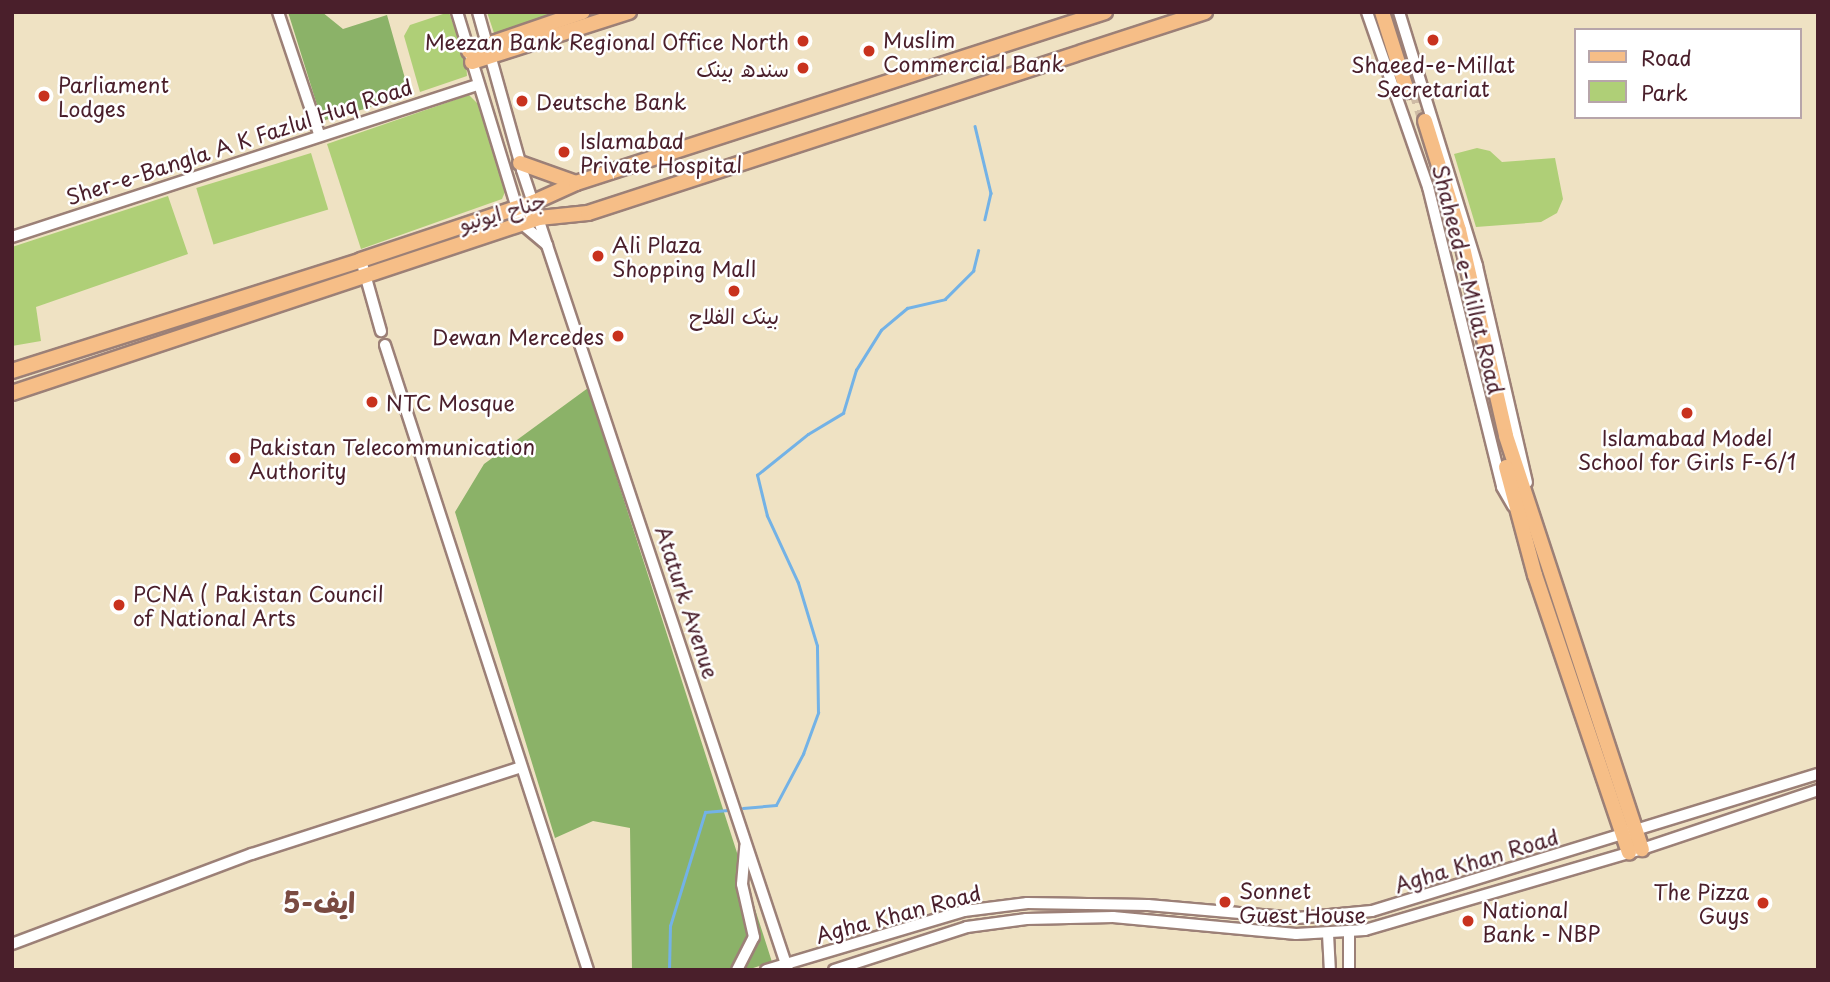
<!DOCTYPE html>
<html>
<head>
<meta charset="utf-8">
<style>
  body { margin:0 }
  #map { position:relative; width:1830px; height:982px; overflow:hidden; background:#efe2c3; font-family:"Playpen Sans","Playpen Sans Arabic",sans-serif }
  div>[style] { position:absolute }
  .green>* { inset:0; background:#afcf77; transform-origin:0 0 }
  .forest>* { inset:0; background:#8bb268 }
  .stream>* { height:2.5px; margin:-1.25px; padding:0 1.25px; transform-origin:1.25px; border-radius:1.25px; background:#73b2e6 }
  .major-tunnel>* { height:14px; margin-top:-7px; transform-origin:0; background:repeating-linear-gradient(90deg,#cebba5 0 14px,transparent 0 21px) }
  .roads { filter:drop-shadow(2px 0 #9c8077) drop-shadow(-2px 0 #9c8077) drop-shadow(0 2px #9c8077) drop-shadow(0 -2px #9c8077) }
  .minor>* { height:10px; margin:-5px; padding:0 5px; transform-origin:5px; border-radius:5px; background:#fff }
  .major>* { height:14px; margin:-7px; padding:0 7px; transform-origin:7px; border-radius:7px; background:#f6be87 }
  .dots>* { width:19px; height:19px; translate:-50% -50%; box-sizing:border-box; border:4px solid #fff; border-radius:50% }
  span { translate:-50% -50%; white-space:nowrap; text-align:center; line-height:1.15; -webkit-text-stroke:5px #fff; paint-order:stroke }
  .poi-label { font-size:21px; color:#4a1f2b }
  .left { translate:0 -50%; text-align:left }
  .right { translate:-100% -50%; text-align:right }
  .street-label { font-size:21px; color:#4a1f2b }
  .district-label { font-size:28px; color:#7a4b41; font-weight:700 }
  .frame { position:absolute; inset:0; border:14px solid #4a1f2b; pointer-events:none }
  .legend { position:absolute; left:1574px; top:28px; width:228px; height:91px; box-sizing:border-box; background:#fff; border:2px solid #b7a5aa; margin:0; padding:9px 12px; list-style:none; font-size:21px; color:#4a1f2b }
  .legend li { display:flex; align-items:center; gap:14px; height:35px }
  .legend b { width:35px; border:2px solid #b7a5aa }
</style>
</head>
<body>
<div id="map">
  <div class="green">
    <div style="clip-path:polygon(449px 12px,466px 60px,467px 76px,420px 92px,404px 36px,410px 25px)"></div>
    <div style="clip-path:polygon(487px 12px,586px 12px,497px 42px)"></div>
    <div style="clip-path:polygon(469px 95px,479px 105px,507px 187px,502px 199px,361px 249px,327px 144px)"></div>
    <div style="clip-path:polygon(1477px 148px,1490px 151px,1502px 162px,1555px 158px,1563px 199px,1557px 213px,1541px 222px,1476px 227px,1454px 154px)"></div>
    <div style="left:311px;top:153px;width:59px;height:120px;rotate:73deg"></div>
    <div style="clip-path:polygon(168px 196px,188px 254px,36px 307px,41px 341px,12px 346px,12px 247px)"></div>
  </div>
  <div class="forest">
    <div style="clip-path:polygon(288px 12px,322px 12px,343px 29px,387px 15px,410px 96px,322px 121px)"></div>
    <div style="clip-path:polygon(588px 388px,772px 962px,747px 970px,632px 970px,630px 828px,593px 821px,555px 838px,455px 512px,484px 464px)"></div>
  </div>
  <div class="stream">
    <div style="left:975px;top:126px;width:69px;rotate:76.6deg"></div>
    <div style="left:991px;top:193px;width:27px;rotate:103deg"></div>
    <div style="left:743px;top:808px;width:33px;rotate:-5deg"></div>
    <div style="left:776px;top:805px;width:58px;rotate:-62.1deg"></div>
    <div style="left:803px;top:754px;width:44px;rotate:-69.9deg"></div>
    <div style="left:818px;top:713px;width:67px;rotate:-90.9deg"></div>
    <div style="left:817px;top:646px;width:66px;rotate:-106.8deg"></div>
    <div style="left:798px;top:583px;width:74px;rotate:-114.8deg"></div>
    <div style="left:767px;top:516px;width:42px;rotate:-103.7deg"></div>
    <div style="left:757px;top:475px;width:65px;rotate:-38.8deg"></div>
    <div style="left:808px;top:434px;width:41px;rotate:-31deg"></div>
    <div style="left:843px;top:413px;width:45px;rotate:-73.2deg"></div>
    <div style="left:856px;top:370px;width:47px;rotate:-58deg"></div>
    <div style="left:881px;top:330px;width:34px;rotate:-40deg"></div>
    <div style="left:907px;top:308px;width:39px;rotate:-13deg"></div>
    <div style="left:945px;top:299px;width:40px;rotate:-45deg"></div>
    <div style="left:973px;top:271px;width:21px;rotate:-76deg"></div>
    <div style="left:669px;top:970px;width:44px;rotate:-88.7deg"></div>
    <div style="left:670px;top:926px;width:119px;rotate:-72.9deg"></div>
    <div style="left:705px;top:812px;width:23px;rotate:-5deg"></div>
  </div>
  <div class="major-tunnel">
    <div style="left:1415px;top:89px;width:34px;rotate:73deg"></div>
  </div>
  <div class="roads">
    <div class="minor">
      <div style="left:278px;top:12px;width:129px;rotate:71.4deg"></div>
      <div style="left:457px;top:12px;width:222px;rotate:73deg"></div>
      <div style="left:522px;top:224px;width:33px;rotate:40deg"></div>
      <div style="left:478px;top:12px;width:164px;rotate:74.4deg"></div>
      <div style="left:522px;top:170px;width:843px;rotate:71.61deg"></div>
      <div style="left:1367px;top:12px;width:185px;rotate:70.8deg"></div>
      <div style="left:1428px;top:187px;width:309px;rotate:76.1deg"></div>
      <div style="left:1502px;top:487px;width:22px;rotate:60deg"></div>
      <div style="left:1399px;top:12px;width:266px;rotate:72.9deg"></div>
      <div style="left:1477px;top:266px;width:222px;rotate:77deg"></div>
      <div style="left:12px;top:237px;width:490px;rotate:-18.1deg"></div>
      <div style="left:361px;top:260px;width:74px;rotate:74.3deg"></div>
      <div style="left:385px;top:345px;width:657px;rotate:72.01deg"></div>
      <div style="left:1349px;top:932px;width:38px;rotate:90deg"></div>
      <div style="left:1328px;top:934px;width:36px;rotate:87deg"></div>
      <div style="left:12px;top:944px;width:256px;rotate:-20.6deg"></div>
      <div style="left:252px;top:854px;width:283px;rotate:-17.9deg"></div>
      <div style="left:737px;top:970px;width:37px;rotate:-63deg"></div>
      <div style="left:754px;top:937px;width:54px;rotate:-102.8deg"></div>
      <div style="left:742px;top:884px;width:38px;rotate:-85deg"></div>
      <div style="left:766px;top:970px;width:207px;rotate:-16.6deg"></div>
      <div style="left:964px;top:911px;width:64px;rotate:-7.2deg"></div>
      <div style="left:1027px;top:903px;width:121px;rotate:0.9deg"></div>
      <div style="left:1148px;top:905px;width:150px;rotate:5deg"></div>
      <div style="left:1297px;top:918px;width:75px;rotate:-5.3deg"></div>
      <div style="left:1372px;top:911px;width:467px;rotate:-17.1deg"></div>
      <div style="left:834px;top:970px;width:140px;rotate:-17.9deg"></div>
      <div style="left:967px;top:927px;width:60px;rotate:-7.7deg"></div>
      <div style="left:1026px;top:919px;width:87px;rotate:-1.3deg"></div>
      <div style="left:1113px;top:917px;width:184px;rotate:5.3deg"></div>
      <div style="left:1296px;top:934px;width:69px;rotate:-3.3deg"></div>
      <div style="left:1365px;top:930px;width:289px;rotate:-16.3deg"></div>
      <div style="left:1642px;top:849px;width:186px;rotate:-18.5deg"></div>
    </div>
    <div class="major">
      <div style="left:1382px;top:12px;width:83px;rotate:72.4deg"></div>
      <div style="left:469px;top:51px;width:120px;rotate:-18.9deg"></div>
      <div style="left:472px;top:62px;width:165px;rotate:-17.7deg"></div>
      <div style="left:1425px;top:121px;width:114px;rotate:72.7deg"></div>
      <div style="left:1459px;top:230px;width:211px;rotate:77.1deg"></div>
      <div style="left:1506px;top:436px;width:435px;rotate:71.8deg"></div>
      <div style="left:520px;top:163px;width:59px;rotate:19.7deg"></div>
      <div style="left:12px;top:371px;width:366px;rotate:-17.6deg"></div>
      <div style="left:361px;top:260px;width:182px;rotate:-18.5deg"></div>
      <div style="left:534px;top:202px;width:46px;rotate:-24.3deg"></div>
      <div style="left:576px;top:183px;width:556px;rotate:-17.91deg"></div>
      <div style="left:12px;top:393px;width:555px;rotate:-18.37deg"></div>
      <div style="left:539px;top:218px;width:49px;rotate:-5.8deg"></div>
      <div style="left:588px;top:213px;width:649px;rotate:-18.04deg"></div>
      <div style="left:1506px;top:467px;width:112px;rotate:75deg"></div>
      <div style="left:1535px;top:575px;width:293px;rotate:71.3deg"></div>
    </div>
  </div>
  <div class="dots">
    <div style="left:1433px;top:40px;background:#c8321e"></div>
    <div style="left:803px;top:41px;background:#c8321e"></div>
    <div style="left:869px;top:51px;background:#c8321e"></div>
    <div style="left:803px;top:68px;background:#c8321e"></div>
    <div style="left:44px;top:96px;background:#c8321e"></div>
    <div style="left:522px;top:101px;background:#c8321e"></div>
    <div style="left:564px;top:152px;background:#c8321e"></div>
    <div style="left:598px;top:256px;background:#c8321e"></div>
    <div style="left:734px;top:291px;background:#c8321e"></div>
    <div style="left:618px;top:336px;background:#c8321e"></div>
    <div style="left:372px;top:402px;background:#c8321e"></div>
    <div style="left:1687px;top:413px;background:#c8321e"></div>
    <div style="left:235px;top:458px;background:#c8321e"></div>
    <div style="left:119px;top:605px;background:#c8321e"></div>
    <div style="left:1225px;top:902px;background:#c8321e"></div>
    <div style="left:1763px;top:903px;background:#c8321e"></div>
    <div style="left:1468px;top:921px;background:#c8321e"></div>
  </div>
  <div class="poi-label">
    <span class="left" style="left:883px;top:51px">Muslim<br>Commercial Bank</span>
    <span class="right" style="left:789px;top:41px">Meezan Bank Regional Office North</span>
    <span style="left:1433px;top:76px">Shaeed-e-Millat<br>Secretariat</span>
    <span class="right" style="left:789px;top:68px">سندھ بینک</span>
    <span class="left" style="left:58px;top:96px">Parliament<br>Lodges</span>
    <span class="left" style="left:536px;top:101px">Deutsche Bank</span>
    <span class="left" style="left:580px;top:152px">Islamabad<br>Private Hospital</span>
    <span class="left" style="left:612px;top:256px">Ali Plaza<br>Shopping Mall</span>
    <span style="left:734px;top:315px">بینک الفلاح</span>
    <span class="right" style="left:604px;top:336px">Dewan Mercedes</span>
    <span class="left" style="left:386px;top:402px">NTC Mosque</span>
    <span style="left:1687px;top:449px">Islamabad Model<br>School for Girls F-6/1</span>
    <span class="left" style="left:249px;top:458px">Pakistan Telecommunication<br>Authority</span>
    <span class="left" style="left:133px;top:605px">PCNA ( Pakistan Council<br>of National Arts</span>
    <span class="left" style="left:1239px;top:902px">Sonnet<br>Guest House</span>
    <span class="right" style="left:1749px;top:903px">The Pizza<br>Guys</span>
    <span class="left" style="left:1482px;top:921px">National<br>Bank - NBP</span>
  </div>
  <div class="street-label">
    <span style="left:239px;top:141px;rotate:-18deg">Sher-e-Bangla A K Fazlul Huq Road</span>
    <span style="left:502px;top:211px;rotate:-16deg">جناح ایونیو</span>
    <span style="left:1469px;top:279px;rotate:76deg">Shaheed-e-Millat Road</span>
    <span style="left:688px;top:602px;rotate:72deg">Ataturk Avenue</span>
    <span style="left:1476px;top:860px;rotate:-17deg">Agha Khan Road</span>
    <span style="left:898px;top:913px;rotate:-15deg">Agha Khan Road</span>
  </div>
  <div class="district-label">
    <span style="left:319px;top:902px">ایف-5</span>
  </div>
  <div class="frame"></div>
  <ul class="legend">
  <li><b style="height:9px;background:#f6be87"></b>Road</li>
  <li><b style="height:19px;background:#afcf77"></b>Park</li>
  </ul>
</div>
</body>
</html>
